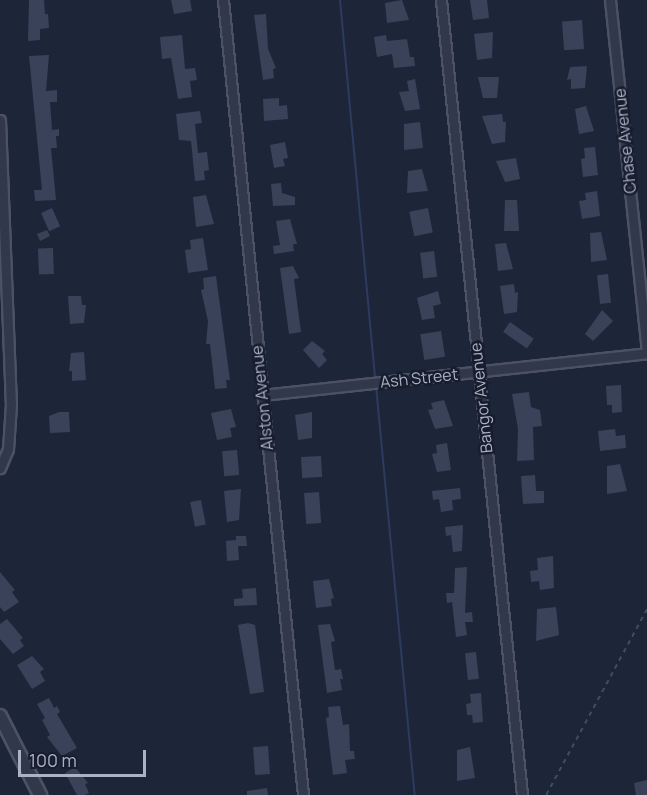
<!DOCTYPE html>
<html>
<head>
<meta charset="utf-8">
<style>
  body { margin:0 }
  #map { position:relative; width:647px; height:795px; overflow:hidden; background:#1d2539; font-family:Manrope,sans-serif }
  div>[style] { position:absolute }
  .stream>* { height:2px; margin:-1px; padding:0 1px; transform-origin:1px; border-radius:1px; background:#2d3b5f }
  .building>* { inset:0; background:#394259; transform-origin:0 0 }
  .path>* { height:1.5px; margin-top:-0.75px; transform-origin:0; background:repeating-linear-gradient(90deg,#3d5057 0 4.5px,transparent 0 9px) }
  .roads { filter:drop-shadow(2px 0 #4c5264) drop-shadow(-2px 0 #4c5264) drop-shadow(0 2px #4c5264) drop-shadow(0 -2px #4c5264) }
  .minor>* { height:9px; margin:-4.5px; padding:0 4.5px; transform-origin:4.5px; border-radius:4.5px; background:#313849 }
  .tertiary>* { height:12px; margin:-6px; padding:0 6px; transform-origin:6px; border-radius:6px; background:#313849 }
  span { translate:-50% -50%; white-space:nowrap; text-align:center; line-height:1.15; -webkit-text-stroke:5px #171d2d; paint-order:stroke }
  .street-label { font-size:16px; color:#abb2c6 }
  .scale { position:absolute; left:18px; top:750px; width:128px; height:27px; box-sizing:border-box; border:3px solid #abb2c6; border-top:0; padding-left:8px; font-size:18px; line-height:21px; white-space:nowrap; color:#abb2c6; -webkit-text-stroke:4px #171d2d; paint-order:stroke }
</style>
</head>
<body>
<div id="map">
  <div class="stream">
    <div style="left:340px;top:0;width:382px;rotate:84.7deg"></div>
    <div style="left:376px;top:386px;width:411px;rotate:84.6deg"></div>
  </div>
  <div class="building">
    <div style="clip-path:polygon(29px 0,44px 0,45px 14px,48px 14px,49px 28px,40px 29px,40px 40px,28px 41px)"></div>
    <div style="clip-path:polygon(171px 0,190px 0,192px 11px,174px 14px)"></div>
    <div style="clip-path:polygon(402px 0,409px 20px,387px 23px,385px 3px)"></div>
    <div style="clip-path:polygon(470px 0,487px 0,489px 18px,473px 20px)"></div>
    <div style="clip-path:polygon(266px 14px,268px 49px,276px 68px,273px 69px,274px 78px,263px 80px,254px 15px)"></div>
    <div style="left:582px;top:20px;width:29px;height:20px;rotate:86deg"></div>
    <div style="clip-path:polygon(493px 32px,492px 58px,477px 60px,474px 34px)"></div>
    <div style="clip-path:polygon(182px 35px,185px 69px,195px 68px,197px 80px,190px 81px,192px 97px,178px 99px,171px 58px,162px 59px,160px 37px)"></div>
    <div style="clip-path:polygon(386px 35px,387px 41px,407px 39px,410px 57px,414px 57px,415px 66px,394px 68px,392px 54px,377px 57px,374px 37px)"></div>
    <div style="clip-path:polygon(49px 55px,46px 91px,57px 90px,57px 102px,50px 102px,52px 130px,59px 129px,59px 136px,56px 136px,57px 148px,51px 148px,56px 200px,35px 201px,34px 190px,42px 190px,29px 56px)"></div>
    <div style="clip-path:polygon(587px 66px,585px 88px,571px 89px,571px 79px,567px 80px,570px 67px)"></div>
    <div style="clip-path:polygon(478px 77px,499px 77px,497px 98px,483px 98px)"></div>
    <div style="clip-path:polygon(415px 79px,420px 109px,405px 111px,399px 92px,409px 91px,407px 81px)"></div>
    <div style="clip-path:polygon(279px 98px,279px 106px,287px 105px,288px 119px,264px 121px,263px 99px)"></div>
    <div style="clip-path:polygon(586px 106px,594px 131px,579px 134px,575px 109px)"></div>
    <div style="clip-path:polygon(200px 111px,202px 123px,195px 124px,198px 153px,207px 152px,209px 170px,204px 171px,205px 180px,195px 181px,191px 141px,179px 140px,176px 114px)"></div>
    <div style="clip-path:polygon(502px 114px,503px 122px,506px 122px,505px 142px,492px 144px,482px 116px)"></div>
    <div style="clip-path:polygon(420px 122px,423px 148px,404px 150px,404px 124px)"></div>
    <div style="clip-path:polygon(285px 142px,288px 158px,283px 159px,285px 166px,274px 168px,270px 145px)"></div>
    <div style="clip-path:polygon(595px 147px,598px 175px,583px 177px,581px 159px,585px 158px,584px 148px)"></div>
    <div style="clip-path:polygon(516px 158px,520px 179px,505px 182px,496px 161px)"></div>
    <div style="clip-path:polygon(422px 169px,428px 191px,407px 193px,408px 171px)"></div>
    <div style="clip-path:polygon(281px 183px,282px 193px,295px 197px,295px 205px,273px 206px,271px 184px)"></div>
    <div style="clip-path:polygon(597px 191px,600px 216px,582px 219px,579px 201px,586px 200px,585px 193px)"></div>
    <div style="clip-path:polygon(206px 195px,214px 224px,196px 227px,193px 197px)"></div>
    <div style="clip-path:polygon(505px 200px,517px 200px,519px 231px,504px 231px)"></div>
    <div style="left:52px;top:208px;width:20px;height:12px;rotate:66deg"></div>
    <div style="left:428px;top:208px;width:25px;height:19px;rotate:79deg"></div>
    <div style="clip-path:polygon(290px 219px,297px 244px,293px 244px,294px 251px,274px 254px,273px 246px,280px 245px,276px 221px)"></div>
    <div style="clip-path:polygon(47px 230px,50px 236px,40px 241px,37px 234px)"></div>
    <div style="clip-path:polygon(601px 232px,607px 260px,591px 262px,590px 233px)"></div>
    <div style="clip-path:polygon(203px 238px,208px 270px,188px 273px,185px 250px,191px 249px,190px 240px)"></div>
    <div style="clip-path:polygon(506px 243px,513px 269px,498px 271px,495px 244px)"></div>
    <div style="left:53px;top:248px;width:26px;height:15px;rotate:88deg"></div>
    <div style="left:434px;top:251px;width:26px;height:14px;rotate:83deg"></div>
    <div style="clip-path:polygon(293px 266px,299px 278px,294px 279px,301px 332px,289px 334px,280px 268px)"></div>
    <div style="left:608px;top:274px;width:29px;height:11px;rotate:84deg"></div>
    <div style="clip-path:polygon(216px 276px,230px 380px,226px 380px,227px 388px,215px 389px,210px 344px,206px 344px,208px 321px,201px 290px,204px 289px,203px 278px)"></div>
    <div style="clip-path:polygon(514px 284px,515px 293px,518px 292px,517px 312px,504px 314px,500px 286px)"></div>
    <div style="clip-path:polygon(438px 291px,441px 304px,433px 306px,435px 318px,422px 320px,417px 298px)"></div>
    <div style="clip-path:polygon(68px 296px,81px 296px,82px 305px,86px 305px,84px 323px,70px 324px)"></div>
    <div style="clip-path:polygon(602px 310px,613px 321px,593px 341px,585px 334px)"></div>
    <div style="left:510px;top:322px;width:29px;height:12px;rotate:35deg"></div>
    <div style="left:441px;top:331px;width:26px;height:21px;rotate:81deg"></div>
    <div style="clip-path:polygon(312px 341px,325px 351px,322px 354px,327px 360px,319px 368px,303px 350px)"></div>
    <div style="clip-path:polygon(84px 352px,86px 380px,72px 381px,72px 371px,69px 371px,71px 353px)"></div>
    <div style="clip-path:polygon(621px 385px,622px 412px,612px 413px,612px 405px,607px 405px,606px 386px)"></div>
    <div style="clip-path:polygon(529px 392px,531px 407px,540px 410px,542px 426px,533px 427px,534px 460px,517px 461px,518px 429px,512px 394px)"></div>
    <div style="clip-path:polygon(444px 400px,453px 426px,435px 429px,428px 410px,433px 409px,431px 403px)"></div>
    <div style="clip-path:polygon(231px 409px,236px 427px,230px 428px,232px 437px,217px 440px,211px 413px)"></div>
    <div style="clip-path:polygon(59px 412px,69px 412px,70px 432px,50px 433px,49px 416px)"></div>
    <div style="clip-path:polygon(312px 412px,312px 438px,298px 440px,295px 415px)"></div>
    <div style="clip-path:polygon(615px 429px,616px 436px,625px 435px,626px 448px,600px 451px,598px 431px)"></div>
    <div style="clip-path:polygon(447px 443px,451px 470px,437px 472px,432px 454px,437px 453px,436px 445px)"></div>
    <div style="left:237px;top:450px;width:25px;height:15px;rotate:85deg"></div>
    <div style="left:321px;top:456px;width:21px;height:20px;rotate:87deg"></div>
    <div style="clip-path:polygon(620px 464px,627px 491px,607px 494px,607px 466px)"></div>
    <div style="clip-path:polygon(535px 475px,536px 491px,544px 491px,544px 503px,523px 504px,521px 476px)"></div>
    <div style="clip-path:polygon(460px 488px,461px 499px,452px 500px,453px 510px,441px 512px,439px 499px,433px 500px,432px 491px)"></div>
    <div style="clip-path:polygon(241px 489px,239px 520px,227px 522px,224px 491px)"></div>
    <div style="left:319px;top:492px;width:31px;height:15px;rotate:86deg"></div>
    <div style="left:201px;top:500px;width:25px;height:11px;rotate:79deg"></div>
    <div style="clip-path:polygon(463px 525px,462px 551px,453px 552px,451px 535px,446px 536px,445px 527px)"></div>
    <div style="clip-path:polygon(236px 536px,246px 536px,247px 546px,238px 546px,239px 560px,227px 561px,226px 541px,236px 540px)"></div>
    <div style="clip-path:polygon(553px 556px,554px 588px,540px 590px,539px 581px,531px 582px,530px 571px,538px 570px,537px 558px)"></div>
    <div style="clip-path:polygon(467px 567px,465px 613px,472px 612px,473px 622px,465px 622px,467px 635px,456px 637px,452px 602px,447px 603px,446px 593px,454px 593px,455px 568px)"></div>
    <div style="clip-path:polygon(0 572px,15px 590px,12px 592px,19px 602px,4px 612px,0 607px)"></div>
    <div style="clip-path:polygon(329px 579px,334px 598px,331px 599px,332px 606px,316px 608px,313px 581px)"></div>
    <div style="clip-path:polygon(256px 588px,257px 605px,234px 606px,234px 599px,243px 598px,242px 589px)"></div>
    <div style="clip-path:polygon(556px 607px,559px 635px,536px 641px,537px 609px)"></div>
    <div style="clip-path:polygon(7px 619px,23px 638px,20px 640px,24px 646px,13px 654px,0 639px,0 624px)"></div>
    <div style="clip-path:polygon(248px 623px,255px 625px,264px 692px,250px 694px,238px 625px)"></div>
    <div style="clip-path:polygon(330px 624px,335px 641px,331px 642px,335px 670px,341px 669px,343px 679px,340px 679px,342px 690px,327px 693px,318px 625px)"></div>
    <div style="left:476px;top:652px;width:27px;height:11px;rotate:84deg"></div>
    <div style="clip-path:polygon(32px 656px,44px 669px,40px 672px,45px 681px,32px 689px,17px 665px)"></div>
    <div style="clip-path:polygon(481px 693px,483px 722px,473px 723px,472px 715px,467px 715px,466px 704px,471px 703px,470px 694px)"></div>
    <div style="clip-path:polygon(49px 698px,54px 708px,57px 706px,60px 712px,57px 714px,77px 748px,62px 756px,47px 737px,50px 735px,42px 720px,45px 718px,37px 704px)"></div>
    <div style="clip-path:polygon(340px 706px,343px 725px,349px 724px,350px 751px,354px 751px,355px 759px,345px 760px,347px 773px,333px 775px,326px 718px,329px 717px,328px 707px)"></div>
    <div style="left:268px;top:746px;width:28px;height:15px;rotate:86deg"></div>
    <div style="clip-path:polygon(470px 747px,475px 778px,457px 781px,457px 750px)"></div>
    <div style="clip-path:polygon(75px 767px,88px 783px,85px 784px,89px 793px,85px 795px,77px 795px,65px 773px)"></div>
    <div style="clip-path:polygon(647px 780px,647px 795px,636px 795px,634px 783px)"></div>
    <div style="clip-path:polygon(267px 788px,268px 795px,247px 795px,247px 791px)"></div>
  </div>
  <div class="path">
    <div style="left:546px;top:795px;width:212px;rotate:-61.5deg"></div>
  </div>
  <div class="roads">
    <div class="minor">
      <div style="left:223px;top:0;width:799px;rotate:84.25deg"></div>
      <div style="left:441px;top:0;width:799px;rotate:84.18deg"></div>
      <div style="left:610px;top:0;width:355px;rotate:84deg"></div>
      <div style="left:0;top:120px;width:284px;rotate:87.8deg"></div>
      <div style="left:11px;top:404px;width:45px;rotate:93.8deg"></div>
      <div style="left:8px;top:449px;width:21px;rotate:113deg"></div>
      <div style="left:262px;top:395px;width:387px;rotate:-6.2deg"></div>
    </div>
    <div class="tertiary">
      <div style="left:0;top:716px;width:89px;rotate:63.1deg"></div>
    </div>
  </div>
  <div class="street-label">
    <span style="left:625px;top:141px;rotate:-96deg">Chase Avenue</span>
    <span style="left:419px;top:378px;rotate:-6deg">Ash Street</span>
    <span style="left:262px;top:398px;rotate:-96deg">Alston Avenue</span>
    <span style="left:481px;top:398px;rotate:-96deg">Bangor Avenue</span>
  </div>
  <div class="scale">100 m</div>
</div>
</body>
</html>
